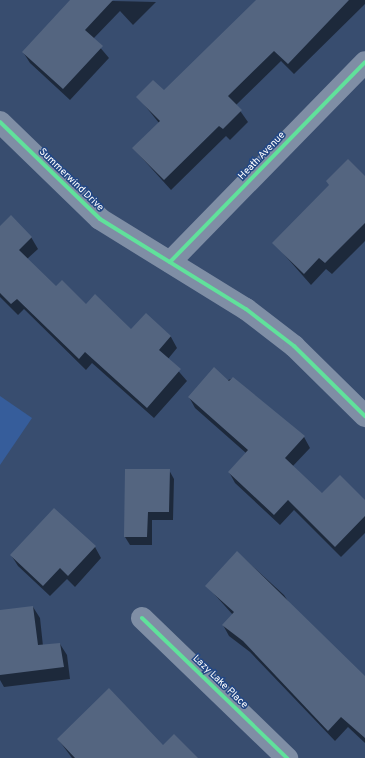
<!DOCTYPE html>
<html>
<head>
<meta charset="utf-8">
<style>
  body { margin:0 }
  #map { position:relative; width:365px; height:758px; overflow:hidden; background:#384d6f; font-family:Overpass,sans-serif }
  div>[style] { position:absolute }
  .green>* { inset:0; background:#365d9b }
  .shadow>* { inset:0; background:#0007 }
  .building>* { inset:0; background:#546580 }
  .street>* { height:22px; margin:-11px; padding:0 11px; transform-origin:11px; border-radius:11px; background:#7f8ea5 }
  .cycleway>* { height:4px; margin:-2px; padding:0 2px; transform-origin:2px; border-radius:2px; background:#60e19b }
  span { translate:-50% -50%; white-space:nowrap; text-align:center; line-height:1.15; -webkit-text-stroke:3px #224785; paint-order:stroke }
  .street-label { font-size:10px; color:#fff }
</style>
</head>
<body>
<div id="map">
  <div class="green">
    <div style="clip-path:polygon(0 396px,32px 418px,0 465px)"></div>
  </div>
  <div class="shadow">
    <div style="clip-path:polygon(71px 0,156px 2px,133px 25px,120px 11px,93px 39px,109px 58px,70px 100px,30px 63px,23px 52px)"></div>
    <div style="clip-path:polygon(258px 0,365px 0,365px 4px,294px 74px,281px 61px,236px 105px,248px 122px,230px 140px,226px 136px,171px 190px,133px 148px,159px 123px,138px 97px,164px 92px)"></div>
    <div style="clip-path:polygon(365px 178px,365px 241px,332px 274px,326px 269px,311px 285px,274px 243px)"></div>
    <div style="clip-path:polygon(0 228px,31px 237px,38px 249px,27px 259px,56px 288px,131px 331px,146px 315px,171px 337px,177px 348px,168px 359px,187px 381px,154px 418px,92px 363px,86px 370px,24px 309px,18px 315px,0 297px)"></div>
    <div style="clip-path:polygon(233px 378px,304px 437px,310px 448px,292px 467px,322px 494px,365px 501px,365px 533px,341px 557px,294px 510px,280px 525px,235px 483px,229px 472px,246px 453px,195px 408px,189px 397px)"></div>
    <div style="clip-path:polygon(169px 470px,174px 479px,173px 520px,152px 520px,152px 545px,130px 545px,125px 537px)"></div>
    <div style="clip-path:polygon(95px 547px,101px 558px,75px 587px,67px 579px,50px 596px,18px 566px,11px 555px)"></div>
    <div style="clip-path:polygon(237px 552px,284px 595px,291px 606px,365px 679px,365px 743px,348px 727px,335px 741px,250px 652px,229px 636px,223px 625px,233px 615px,207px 586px)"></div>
    <div style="clip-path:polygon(33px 607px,40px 618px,43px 646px,60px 644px,67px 655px,70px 679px,4px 687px,0 680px,0 611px)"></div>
    <div style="clip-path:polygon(58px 739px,163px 746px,195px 758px,72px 758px)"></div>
  </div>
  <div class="building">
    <div style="clip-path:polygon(70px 0,113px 0,85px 30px,103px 46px,63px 89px,22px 52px)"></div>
    <div style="clip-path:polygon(256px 0,349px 0,288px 64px,274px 51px,228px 96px,242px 110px,223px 129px,219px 126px,164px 180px,132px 148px,160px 121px,136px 97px,153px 80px,164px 90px)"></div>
    <div style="clip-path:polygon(348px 159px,365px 176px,365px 223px,325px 263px,319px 258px,304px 274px,272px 243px,329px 185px,326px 181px)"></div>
    <div style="clip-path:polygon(11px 215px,32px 237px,19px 250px,56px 286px,62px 280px,86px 304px,95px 294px,131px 329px,146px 313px,171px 336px,159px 350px,181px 369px,147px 408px,85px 352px,79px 359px,17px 299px,11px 304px,0 293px,0 226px)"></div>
    <div style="clip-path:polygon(214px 367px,229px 381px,233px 377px,305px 436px,285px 458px,322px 493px,340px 475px,365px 500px,365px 516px,335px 547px,288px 500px,274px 515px,228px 472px,248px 450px,188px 397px)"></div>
    <div style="clip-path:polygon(125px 469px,170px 469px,169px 512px,148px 512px,147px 537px,124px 537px)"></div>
    <div style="clip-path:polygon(54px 508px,96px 546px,68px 576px,60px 568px,43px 586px,10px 555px)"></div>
    <div style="clip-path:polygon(237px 551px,365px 676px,365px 738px,341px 717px,328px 731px,243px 641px,222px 625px,234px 612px,205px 586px)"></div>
    <div style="clip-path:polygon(33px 606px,38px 645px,60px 643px,64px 667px,0 675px,0 610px)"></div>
    <div style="clip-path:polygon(109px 688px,163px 745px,174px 734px,198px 758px,75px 758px,57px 739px)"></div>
  </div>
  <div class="street">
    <div style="left:0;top:122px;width:139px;rotate:44.1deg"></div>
    <div style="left:100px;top:219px;width:172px;rotate:31.7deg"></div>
    <div style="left:246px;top:309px;width:61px;rotate:37.6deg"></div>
    <div style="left:294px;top:346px;width:100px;rotate:44.6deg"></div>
    <div style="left:170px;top:262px;width:279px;rotate:-45.7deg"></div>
    <div style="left:142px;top:618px;width:202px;rotate:44deg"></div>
  </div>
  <div class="cycleway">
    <div style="left:0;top:122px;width:139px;rotate:44.1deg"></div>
    <div style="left:100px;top:219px;width:172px;rotate:31.7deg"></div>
    <div style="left:246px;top:309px;width:61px;rotate:37.6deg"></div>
    <div style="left:294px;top:346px;width:100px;rotate:44.6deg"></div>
    <div style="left:170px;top:262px;width:279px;rotate:-45.7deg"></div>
    <div style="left:142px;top:618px;width:202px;rotate:44deg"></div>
  </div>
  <div class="street-label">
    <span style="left:262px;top:156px;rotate:-46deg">Heath Avenue</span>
    <span style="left:71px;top:180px;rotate:44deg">Summerwind Drive</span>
    <span style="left:220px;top:682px;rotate:44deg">Lazy Lake Place</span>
  </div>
</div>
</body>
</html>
